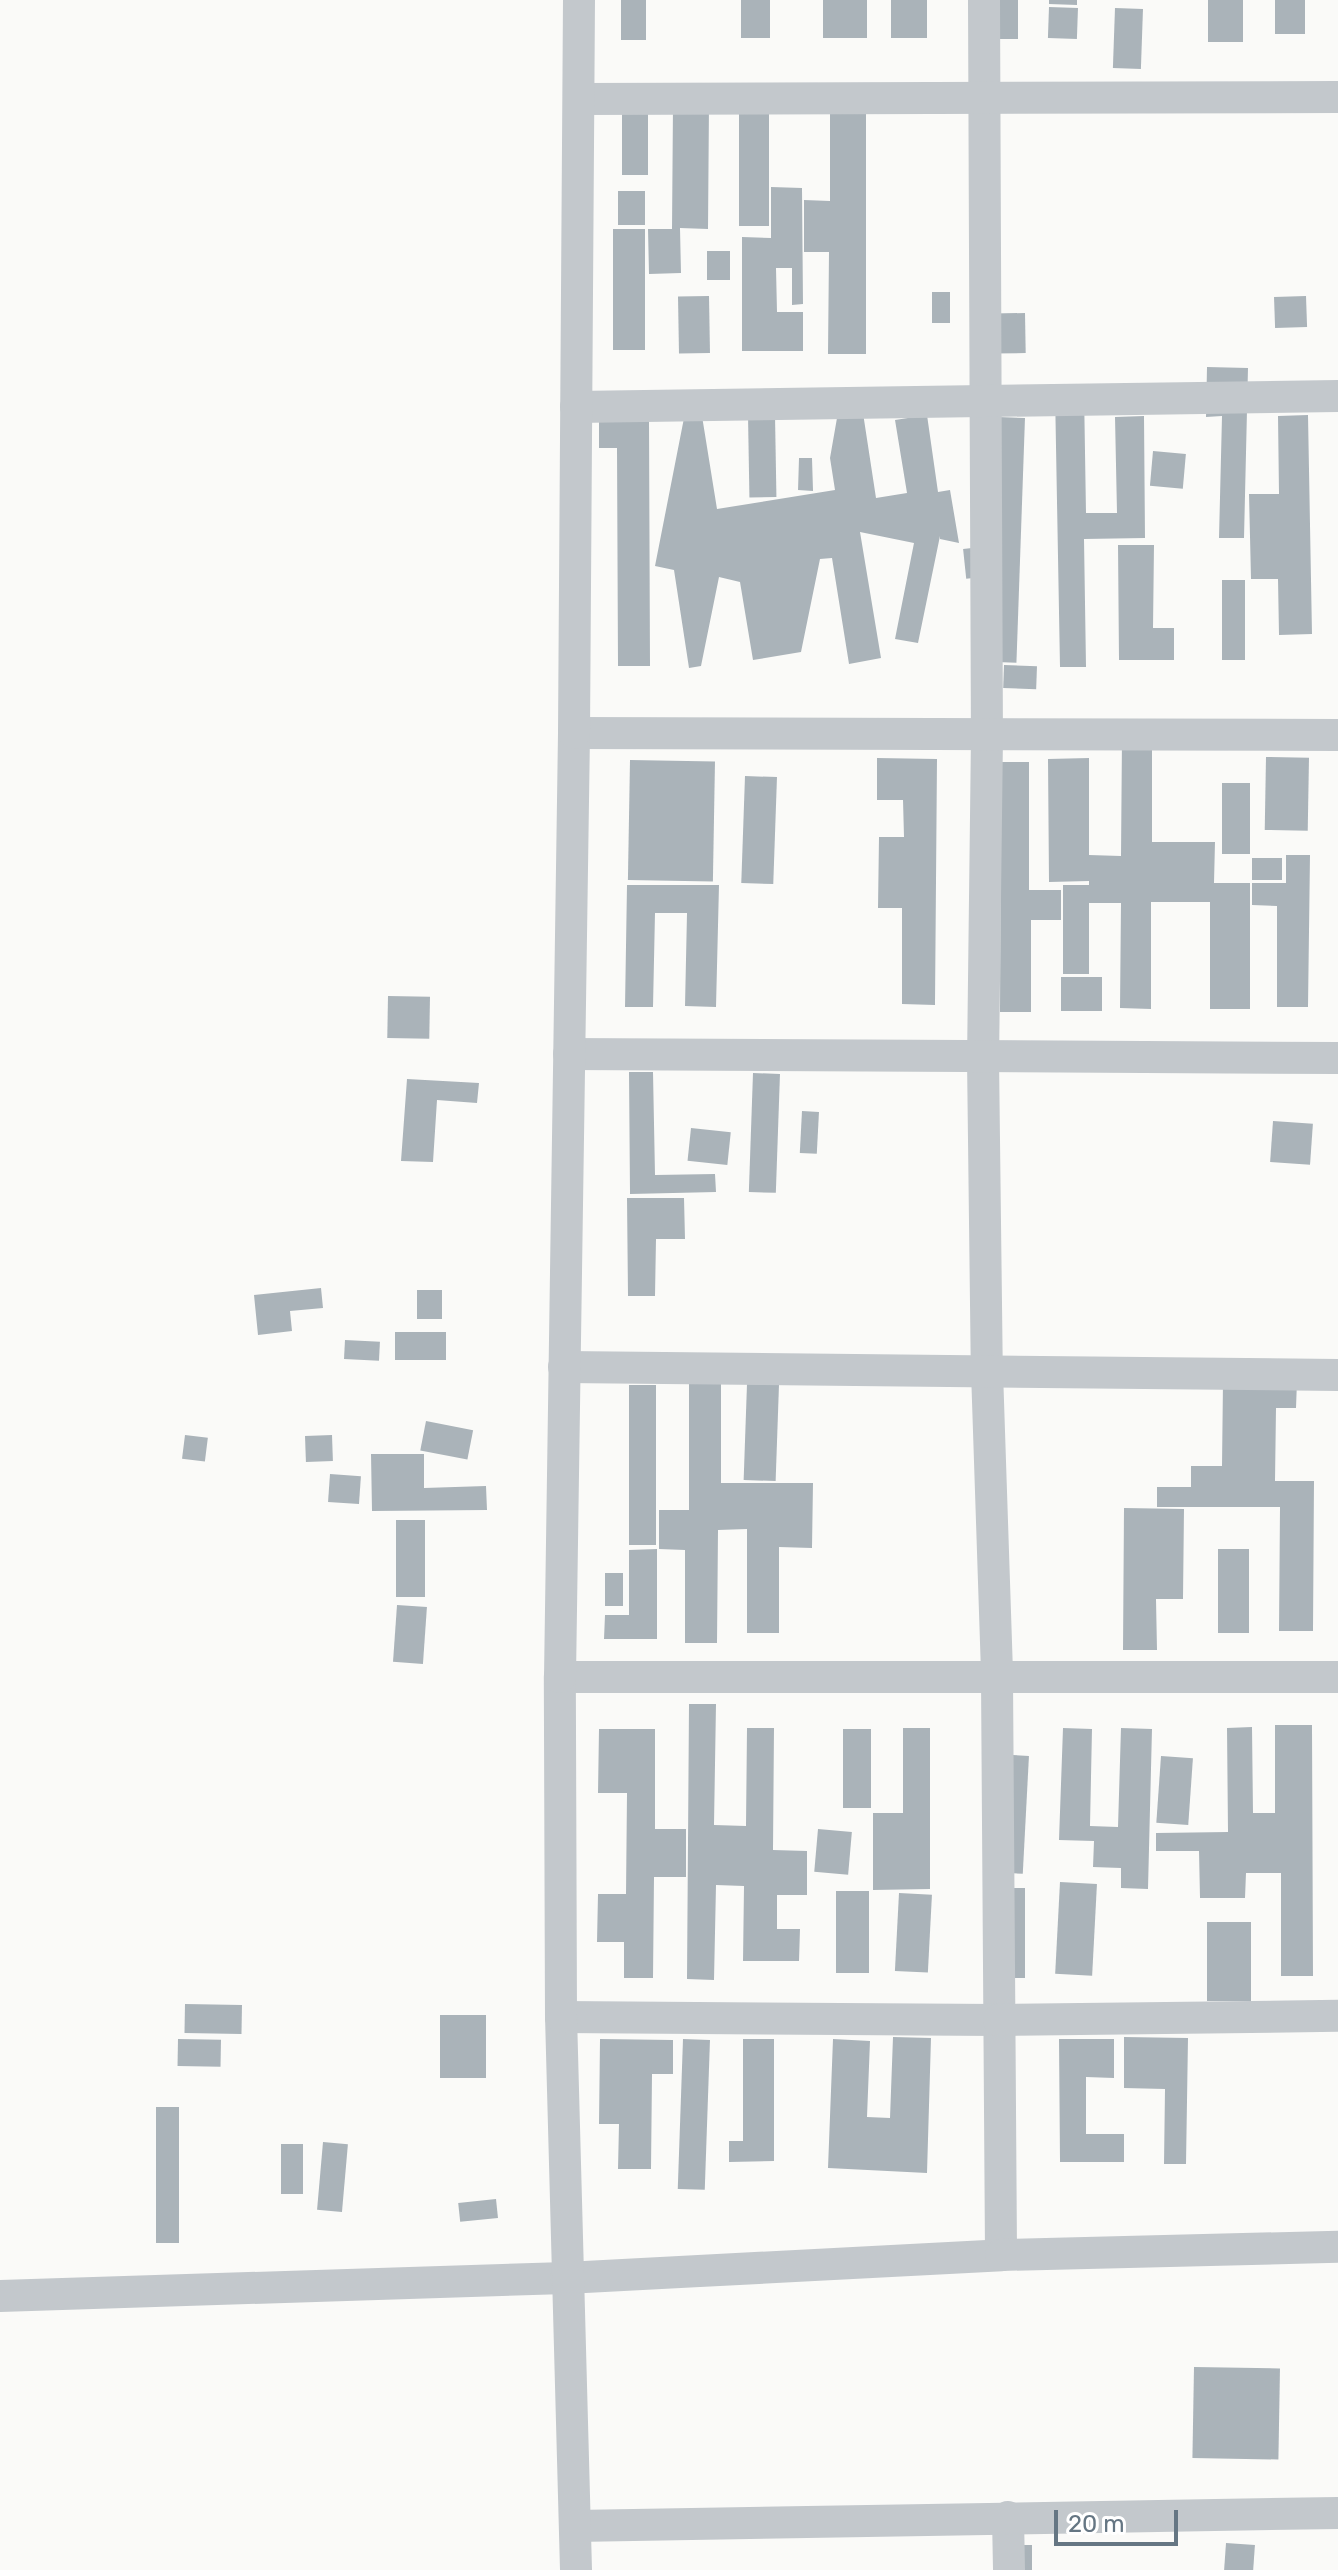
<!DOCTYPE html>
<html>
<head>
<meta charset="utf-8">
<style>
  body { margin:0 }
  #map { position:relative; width:1338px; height:2570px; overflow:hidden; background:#fafaf8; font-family:Rubik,sans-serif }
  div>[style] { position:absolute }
  .building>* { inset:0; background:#aab3b9; transform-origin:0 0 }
  .minor>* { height:32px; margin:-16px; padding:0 16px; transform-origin:16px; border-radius:16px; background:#c3c8cc }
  span { translate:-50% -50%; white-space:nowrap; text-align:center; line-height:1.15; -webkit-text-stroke:8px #fff; paint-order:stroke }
  .scale { position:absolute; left:1054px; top:2510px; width:124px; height:36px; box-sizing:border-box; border:4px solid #657683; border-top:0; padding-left:10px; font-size:24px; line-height:28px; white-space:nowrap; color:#657683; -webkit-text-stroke:6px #fff; paint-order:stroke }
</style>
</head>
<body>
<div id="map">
  <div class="building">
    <div style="left:621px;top:0;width:25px;height:40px"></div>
    <div style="left:741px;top:0;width:29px;height:38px"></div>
    <div style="left:823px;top:0;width:44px;height:38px"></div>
    <div style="left:891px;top:0;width:36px;height:38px"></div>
    <div style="left:992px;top:0;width:26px;height:39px"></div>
    <div style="clip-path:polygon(1049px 0,1077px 0,1077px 5px,1049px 4px)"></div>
    <div style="left:1208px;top:0;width:35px;height:42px"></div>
    <div style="left:1275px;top:0;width:30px;height:34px"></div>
    <div style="left:1049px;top:7px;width:29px;height:31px;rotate:2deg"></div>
    <div style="left:1115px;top:8px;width:28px;height:60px;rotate:2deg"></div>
    <div style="clip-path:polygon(830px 103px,866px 103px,866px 354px,828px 354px,829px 252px,804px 252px,804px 200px,830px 201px)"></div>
    <div style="clip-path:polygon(673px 104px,709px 104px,708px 229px,680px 228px,681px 273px,649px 274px,648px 229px,672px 229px)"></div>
    <div style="left:739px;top:104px;width:30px;height:122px"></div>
    <div style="left:622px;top:105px;width:26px;height:70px"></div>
    <div style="clip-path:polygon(771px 187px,802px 188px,803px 304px,792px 305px,792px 268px,776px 268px,777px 312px,803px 312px,803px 351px,742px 351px,742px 237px,771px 238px)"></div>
    <div style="left:618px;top:191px;width:27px;height:34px"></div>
    <div style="left:613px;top:229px;width:32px;height:121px"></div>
    <div style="left:707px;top:251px;width:23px;height:29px"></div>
    <div style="left:932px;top:292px;width:18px;height:31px"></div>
    <div style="left:709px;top:296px;width:57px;height:31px;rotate:89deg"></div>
    <div style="left:1306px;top:296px;width:31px;height:32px;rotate:88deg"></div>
    <div style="left:1025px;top:313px;width:40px;height:33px;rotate:89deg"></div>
    <div style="clip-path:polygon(1207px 367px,1248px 368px,1244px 538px,1219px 538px,1222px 416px,1206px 417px)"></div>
    <div style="clip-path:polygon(1084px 390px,1086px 513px,1117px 513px,1115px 417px,1144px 416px,1145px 538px,1084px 539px,1086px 667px,1060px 667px,1055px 391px)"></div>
    <div style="clip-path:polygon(863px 413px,876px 498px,907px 493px,895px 420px,927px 415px,938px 492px,950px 490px,959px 543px,940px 539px,940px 536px,918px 643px,895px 639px,914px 543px,860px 532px,881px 658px,849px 664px,832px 558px,820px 559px,801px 652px,753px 660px,740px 582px,719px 577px,701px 666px,689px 668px,674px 570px,655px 566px,684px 418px,702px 416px,717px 509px,835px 490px,830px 458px,837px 418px)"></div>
    <div style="left:775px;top:415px;width:82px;height:27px;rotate:89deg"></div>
    <div style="clip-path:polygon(1308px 415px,1312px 634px,1279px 635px,1278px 579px,1251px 579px,1249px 494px,1279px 494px,1278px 416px)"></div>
    <div style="clip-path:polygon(599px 417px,649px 418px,650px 666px,618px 666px,617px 448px,599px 448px)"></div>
    <div style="left:998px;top:417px;width:27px;height:245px;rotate:2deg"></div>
    <div style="left:1153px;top:451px;width:33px;height:35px;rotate:5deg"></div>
    <div style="clip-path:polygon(799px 458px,812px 458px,813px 491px,798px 490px)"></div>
    <div style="clip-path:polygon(1118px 545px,1154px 545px,1153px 628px,1174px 628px,1174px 660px,1119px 660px)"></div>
    <div style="left:981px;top:547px;width:30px;height:18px;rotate:84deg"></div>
    <div style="left:1222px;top:580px;width:23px;height:80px"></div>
    <div style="left:1004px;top:665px;width:33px;height:23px;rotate:2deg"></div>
    <div style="clip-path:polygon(1122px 736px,1152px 737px,1152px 842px,1215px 842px,1214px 883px,1250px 883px,1250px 1009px,1210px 1009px,1210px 902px,1151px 902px,1151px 1009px,1120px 1008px,1121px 903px,1089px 903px,1089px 974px,1063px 974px,1063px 885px,1089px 885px,1089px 881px,1049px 882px,1048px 759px,1089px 758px,1089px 855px,1121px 856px)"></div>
    <div style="left:1266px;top:757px;width:43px;height:73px;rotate:1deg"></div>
    <div style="clip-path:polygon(877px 758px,937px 759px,935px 1005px,902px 1004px,902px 908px,878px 908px,879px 837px,904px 837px,903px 800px,877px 800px)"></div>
    <div style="left:630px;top:760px;width:85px;height:120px;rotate:1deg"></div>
    <div style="clip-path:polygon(1001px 762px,1029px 762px,1029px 890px,1061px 890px,1061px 920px,1031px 920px,1031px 1012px,1000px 1012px)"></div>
    <div style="left:745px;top:776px;width:32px;height:107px;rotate:2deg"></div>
    <div style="left:1250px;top:783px;width:71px;height:28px;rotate:90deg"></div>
    <div style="clip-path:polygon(1286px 855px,1310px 855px,1308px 1007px,1277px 1007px,1277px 906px,1252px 905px,1252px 883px,1286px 883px)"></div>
    <div style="left:1252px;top:858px;width:30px;height:22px"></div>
    <div style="clip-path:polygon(627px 885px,719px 885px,716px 1007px,685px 1006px,687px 913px,655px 913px,653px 1007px,625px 1007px)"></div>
    <div style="left:1102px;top:977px;width:34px;height:41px;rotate:90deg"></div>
    <div style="left:388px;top:996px;width:42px;height:42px;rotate:1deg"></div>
    <div style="clip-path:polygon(629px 1072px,653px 1072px,655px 1175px,715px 1174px,716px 1192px,630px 1194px)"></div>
    <div style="left:753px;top:1073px;width:27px;height:119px;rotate:2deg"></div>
    <div style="clip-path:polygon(407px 1079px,479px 1083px,477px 1103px,437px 1100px,433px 1162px,401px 1161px)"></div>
    <div style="left:802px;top:1111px;width:17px;height:42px;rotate:3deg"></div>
    <div style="left:1273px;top:1121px;width:40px;height:41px;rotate:4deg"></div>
    <div style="left:691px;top:1128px;width:40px;height:33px;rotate:6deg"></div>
    <div style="clip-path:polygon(627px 1198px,684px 1198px,685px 1239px,656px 1239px,655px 1296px,628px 1296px)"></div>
    <div style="clip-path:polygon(321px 1288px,323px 1308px,290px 1311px,292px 1331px,258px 1335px,254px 1295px)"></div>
    <div style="left:417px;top:1290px;width:25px;height:29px"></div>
    <div style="left:395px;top:1332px;width:51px;height:28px"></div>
    <div style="left:345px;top:1340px;width:35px;height:19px;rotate:3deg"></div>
    <div style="clip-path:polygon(1223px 1381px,1297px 1381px,1296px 1408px,1276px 1408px,1275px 1481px,1314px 1481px,1313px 1631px,1279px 1631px,1280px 1507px,1157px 1507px,1157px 1487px,1191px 1487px,1191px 1466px,1222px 1466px)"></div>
    <div style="clip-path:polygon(689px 1384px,721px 1384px,721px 1483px,813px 1483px,812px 1548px,779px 1547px,779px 1633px,747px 1633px,747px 1529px,718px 1530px,717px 1643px,685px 1643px,685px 1550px,659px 1549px,659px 1510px,689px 1510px)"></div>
    <div style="left:747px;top:1384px;width:32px;height:96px;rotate:2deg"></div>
    <div style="left:629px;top:1385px;width:27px;height:160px"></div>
    <div style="left:426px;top:1421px;width:48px;height:30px;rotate:11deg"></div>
    <div style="left:185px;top:1435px;width:23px;height:24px;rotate:7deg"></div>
    <div style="left:332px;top:1435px;width:26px;height:27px;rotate:88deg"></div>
    <div style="clip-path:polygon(371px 1454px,424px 1454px,424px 1488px,486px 1486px,487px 1510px,372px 1511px)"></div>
    <div style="left:330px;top:1474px;width:31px;height:28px;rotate:4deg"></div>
    <div style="clip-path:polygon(1124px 1508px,1184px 1509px,1183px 1599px,1156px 1599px,1157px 1650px,1123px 1650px)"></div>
    <div style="left:396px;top:1520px;width:29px;height:77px"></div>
    <div style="clip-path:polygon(657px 1549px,657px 1639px,604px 1639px,605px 1615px,629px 1615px,629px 1550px)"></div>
    <div style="left:1218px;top:1549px;width:31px;height:84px"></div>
    <div style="left:605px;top:1573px;width:18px;height:33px"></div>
    <div style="left:397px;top:1605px;width:30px;height:57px;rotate:4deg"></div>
    <div style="clip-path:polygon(689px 1704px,716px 1704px,714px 1825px,746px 1826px,747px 1728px,774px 1728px,773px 1850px,807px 1851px,807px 1895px,777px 1895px,777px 1929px,800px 1929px,799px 1961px,743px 1961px,744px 1886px,716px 1885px,714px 1980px,687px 1979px)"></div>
    <div style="clip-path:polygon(1275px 1725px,1312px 1725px,1313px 1976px,1281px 1976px,1281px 1873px,1246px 1873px,1245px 1898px,1200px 1898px,1199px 1851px,1156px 1851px,1156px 1833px,1228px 1832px,1227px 1728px,1252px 1727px,1253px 1813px,1275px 1813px)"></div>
    <div style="clip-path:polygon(903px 1728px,930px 1728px,930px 1889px,873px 1890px,873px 1813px,903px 1813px)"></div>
    <div style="clip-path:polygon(1063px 1728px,1092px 1729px,1090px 1826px,1118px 1827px,1121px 1728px,1152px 1729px,1148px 1889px,1121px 1888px,1121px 1868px,1093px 1867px,1094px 1841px,1059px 1840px)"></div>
    <div style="clip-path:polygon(599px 1729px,655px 1729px,655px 1829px,686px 1829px,686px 1877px,654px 1877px,653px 1978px,624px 1978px,624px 1942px,597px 1942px,598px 1894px,626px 1894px,627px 1793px,598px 1793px)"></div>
    <div style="left:843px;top:1729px;width:28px;height:79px"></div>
    <div style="left:992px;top:1754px;width:37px;height:118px;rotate:3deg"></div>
    <div style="left:1161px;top:1756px;width:32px;height:67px;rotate:4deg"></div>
    <div style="left:818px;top:1829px;width:34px;height:43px;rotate:5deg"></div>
    <div style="left:1060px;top:1882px;width:37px;height:92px;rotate:3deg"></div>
    <div style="left:998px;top:1888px;width:27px;height:90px"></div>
    <div style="left:836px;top:1891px;width:33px;height:82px"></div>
    <div style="left:899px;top:1893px;width:33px;height:78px;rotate:3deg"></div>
    <div style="left:1207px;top:1922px;width:44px;height:79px"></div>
    <div style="left:185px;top:2004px;width:57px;height:29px;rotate:1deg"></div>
    <div style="left:440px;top:2015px;width:46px;height:63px"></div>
    <div style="clip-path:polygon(893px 2037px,931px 2038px,927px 2173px,828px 2168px,833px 2039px,870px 2041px,867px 2117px,890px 2118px)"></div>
    <div style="clip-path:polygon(1124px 2037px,1188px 2038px,1186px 2164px,1164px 2164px,1165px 2089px,1124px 2088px)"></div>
    <div style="left:178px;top:2039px;width:43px;height:27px;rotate:1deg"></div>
    <div style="clip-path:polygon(600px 2039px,673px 2040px,673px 2074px,652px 2074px,651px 2169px,618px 2169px,619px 2124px,599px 2124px)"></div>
    <div style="left:683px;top:2039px;width:27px;height:150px;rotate:2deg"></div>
    <div style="clip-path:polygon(743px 2039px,774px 2039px,774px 2161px,729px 2162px,729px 2141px,743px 2141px)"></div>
    <div style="clip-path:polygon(1059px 2039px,1114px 2039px,1114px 2078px,1086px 2077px,1086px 2134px,1124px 2134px,1124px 2162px,1060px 2162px)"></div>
    <div style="left:156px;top:2107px;width:23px;height:136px"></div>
    <div style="left:323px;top:2142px;width:25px;height:68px;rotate:5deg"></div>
    <div style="left:281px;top:2144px;width:22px;height:50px"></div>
    <div style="left:496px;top:2199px;width:19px;height:38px;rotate:84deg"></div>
    <div style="left:1194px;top:2367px;width:86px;height:91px;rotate:1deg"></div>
    <div style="left:1226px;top:2543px;width:29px;height:27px;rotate:4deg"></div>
    <div style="left:1032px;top:2545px;width:25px;height:35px;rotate:90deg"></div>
  </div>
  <div class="minor">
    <div style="left:984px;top:0;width:735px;rotate:89.77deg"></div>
    <div style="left:987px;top:735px;width:323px;rotate:90.7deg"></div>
    <div style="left:983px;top:1058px;width:313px;rotate:89.3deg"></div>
    <div style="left:987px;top:1371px;width:308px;rotate:88.1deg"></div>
    <div style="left:997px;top:1679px;width:576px;rotate:89.6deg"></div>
    <div style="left:580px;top:99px;width:758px;rotate:-0.15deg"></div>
    <div style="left:576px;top:407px;width:762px;rotate:-0.83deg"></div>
    <div style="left:574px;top:733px;width:764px;rotate:0.15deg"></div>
    <div style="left:569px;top:1054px;width:769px;rotate:0.3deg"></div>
    <div style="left:564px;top:1367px;width:774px;rotate:0.59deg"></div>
    <div style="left:560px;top:1677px;width:778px"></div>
    <div style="left:561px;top:2017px;width:438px;rotate:0.4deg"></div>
    <div style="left:999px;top:2020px;width:339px;rotate:-0.7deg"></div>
    <div style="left:0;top:2296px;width:566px;rotate:-1.82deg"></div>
    <div style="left:566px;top:2278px;width:436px;rotate:-3deg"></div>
    <div style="left:1001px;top:2255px;width:337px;rotate:-1.4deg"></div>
    <div style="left:1008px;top:2517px;width:53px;rotate:88.9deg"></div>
    <div style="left:575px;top:2526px;width:763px;rotate:-0.98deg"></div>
    <div style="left:576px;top:2570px;width:553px;rotate:-91.55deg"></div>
    <div style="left:561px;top:2017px;width:340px;rotate:-90.2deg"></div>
    <div style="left:560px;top:1677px;width:944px;rotate:-89.15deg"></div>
    <div style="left:574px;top:733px;width:733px;rotate:-89.61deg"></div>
  </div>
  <div class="scale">20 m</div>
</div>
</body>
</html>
